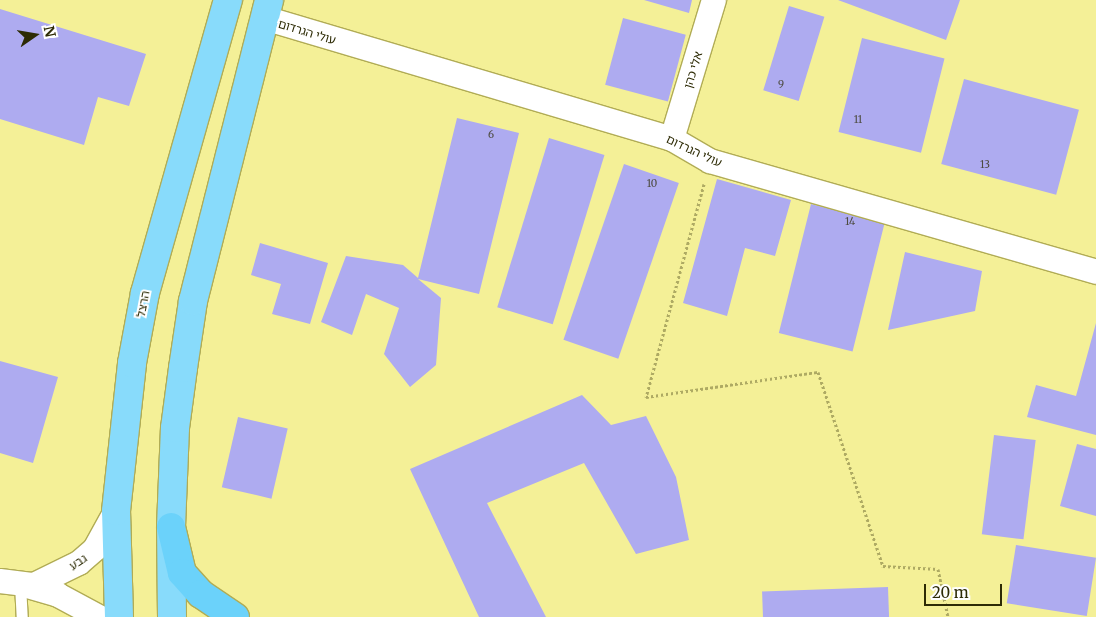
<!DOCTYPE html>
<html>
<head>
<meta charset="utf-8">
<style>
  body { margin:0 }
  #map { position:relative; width:1096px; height:617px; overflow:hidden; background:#f4f097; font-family:Merriweather,"Noto Sans Hebrew",serif }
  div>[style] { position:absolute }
  .building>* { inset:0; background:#aeabf0; transform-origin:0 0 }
  .path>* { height:3px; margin-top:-1.5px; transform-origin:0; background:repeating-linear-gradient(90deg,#aeaa63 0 2.5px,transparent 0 5px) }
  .roads { filter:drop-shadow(1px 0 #b1ac55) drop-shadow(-1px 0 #b1ac55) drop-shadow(0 1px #b1ac55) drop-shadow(0 -1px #b1ac55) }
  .service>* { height:11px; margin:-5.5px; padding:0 5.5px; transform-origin:5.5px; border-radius:5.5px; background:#fff }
  .minor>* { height:24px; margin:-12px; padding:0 12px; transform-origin:12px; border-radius:12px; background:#fff }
  .trunk>* { height:28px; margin:-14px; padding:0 14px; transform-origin:14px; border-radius:14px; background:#88dbfb }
  .motorway>* { height:28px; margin:-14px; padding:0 14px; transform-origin:14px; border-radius:14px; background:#6bd2fa }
  span { translate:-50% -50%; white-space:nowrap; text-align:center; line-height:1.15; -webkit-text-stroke:4px #fff; paint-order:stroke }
  .number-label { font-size:10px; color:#4d4b40 }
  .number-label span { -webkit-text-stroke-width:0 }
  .street-label { font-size:12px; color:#2d2b05 }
  .north { position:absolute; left:10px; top:10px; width:50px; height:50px; -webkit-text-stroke:4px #fff; paint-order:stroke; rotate:77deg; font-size:14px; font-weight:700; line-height:20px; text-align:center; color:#2d2b05 }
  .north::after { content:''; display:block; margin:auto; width:18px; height:22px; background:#2d2b05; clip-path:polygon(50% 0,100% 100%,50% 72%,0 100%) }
  .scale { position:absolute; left:924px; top:584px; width:78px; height:22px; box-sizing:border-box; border:2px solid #2d2b05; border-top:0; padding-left:6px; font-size:15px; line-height:18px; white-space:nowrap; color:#2d2b05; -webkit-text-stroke:4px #fff; paint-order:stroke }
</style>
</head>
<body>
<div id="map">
  <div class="building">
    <div style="clip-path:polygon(644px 0,692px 0,689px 13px)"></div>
    <div style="clip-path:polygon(838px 0,960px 0,946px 40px)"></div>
    <div style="left:789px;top:6px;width:37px;height:88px;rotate:17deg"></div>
    <div style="clip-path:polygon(0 9px,146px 54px,129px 106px,98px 97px,84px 145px,0 119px)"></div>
    <div style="left:623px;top:18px;width:65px;height:69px;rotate:15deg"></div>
    <div style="left:862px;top:38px;width:85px;height:97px;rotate:14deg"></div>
    <div style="left:964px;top:79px;width:119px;height:88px;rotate:15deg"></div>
    <div style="clip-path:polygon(457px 118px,519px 133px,479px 294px,418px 279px,441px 298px,436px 365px,410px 387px,384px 354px,399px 308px,366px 294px,352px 335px,321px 322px,346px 256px,403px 265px,418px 278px)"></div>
    <div style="left:549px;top:138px;width:58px;height:177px;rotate:17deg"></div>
    <div style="left:624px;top:164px;width:58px;height:186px;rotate:19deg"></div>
    <div style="clip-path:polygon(717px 179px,791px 200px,775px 256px,745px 248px,727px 316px,683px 303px)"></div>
    <div style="left:811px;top:204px;width:76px;height:133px;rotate:14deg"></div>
    <div style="clip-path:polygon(260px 243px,328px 263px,310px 324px,272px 314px,281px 284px,251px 275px)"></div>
    <div style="clip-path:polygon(905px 252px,982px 271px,975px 311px,888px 330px)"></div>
    <div style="clip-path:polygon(1096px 323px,1096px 435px,1027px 417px,1036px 385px,1076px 396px)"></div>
    <div style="clip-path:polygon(0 361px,58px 377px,33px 463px,0 453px)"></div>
    <div style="clip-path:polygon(582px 395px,611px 425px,646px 416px,676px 477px,689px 540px,636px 554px,584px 463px,487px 503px,546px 617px,479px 617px,410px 469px)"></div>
    <div style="left:238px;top:417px;width:51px;height:72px;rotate:13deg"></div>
    <div style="left:994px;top:435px;width:42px;height:100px;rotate:7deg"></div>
    <div style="clip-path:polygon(1077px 444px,1096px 449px,1096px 516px,1060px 506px)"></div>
    <div style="left:1016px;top:545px;width:81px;height:59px;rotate:9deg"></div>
    <div style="left:888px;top:587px;width:30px;height:126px;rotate:88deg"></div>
  </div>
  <div class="path">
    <div style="left:704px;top:184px;width:221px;rotate:105.2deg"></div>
    <div style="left:646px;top:397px;width:174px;rotate:-8.3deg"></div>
    <div style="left:818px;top:372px;width:205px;rotate:71.5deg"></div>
    <div style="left:883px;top:566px;width:55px;rotate:3.1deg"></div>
    <div style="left:938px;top:569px;width:49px;rotate:78.2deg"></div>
  </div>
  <div class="roads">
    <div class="service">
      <div style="left:20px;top:584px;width:33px;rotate:87deg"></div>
    </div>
    <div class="minor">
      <div style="left:264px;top:18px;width:426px;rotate:16.5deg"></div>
      <div style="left:672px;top:139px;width:44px;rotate:30.1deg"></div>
      <div style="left:710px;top:161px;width:402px;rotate:16deg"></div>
      <div style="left:672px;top:139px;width:145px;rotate:-73.2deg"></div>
      <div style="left:0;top:581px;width:34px;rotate:7deg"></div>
      <div style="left:34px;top:585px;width:50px;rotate:-26.1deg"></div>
      <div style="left:79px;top:563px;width:21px;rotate:-41deg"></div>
      <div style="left:95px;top:549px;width:43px;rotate:-61.1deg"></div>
      <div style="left:24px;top:585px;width:35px;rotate:16deg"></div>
      <div style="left:58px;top:595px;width:47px;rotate:28.2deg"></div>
    </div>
    <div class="trunk">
      <div style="left:119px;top:617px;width:106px;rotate:-91.6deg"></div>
      <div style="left:116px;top:511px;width:149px;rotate:-83.8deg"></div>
      <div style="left:132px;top:363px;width:71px;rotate:-79.5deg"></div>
      <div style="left:145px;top:293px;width:305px;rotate:-74.2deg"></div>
      <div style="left:172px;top:617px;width:90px;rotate:-90.6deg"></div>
      <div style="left:171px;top:527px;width:99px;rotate:-87.7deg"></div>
      <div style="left:175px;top:428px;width:61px;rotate:-82.4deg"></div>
      <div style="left:183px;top:368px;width:68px;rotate:-81.5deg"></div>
      <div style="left:193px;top:301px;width:310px;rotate:-75.8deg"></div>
    </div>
    <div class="motorway">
      <div style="left:171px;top:527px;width:47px;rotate:76.6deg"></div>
      <div style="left:182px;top:573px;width:28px;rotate:48deg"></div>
      <div style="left:201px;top:594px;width:41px;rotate:34.1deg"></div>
    </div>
  </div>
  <div class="number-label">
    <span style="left:781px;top:85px">9</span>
    <span style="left:858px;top:120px">11</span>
    <span style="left:491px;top:135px">6</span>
    <span style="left:985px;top:165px">13</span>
    <span style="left:652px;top:184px">10</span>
    <span style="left:850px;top:222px">14</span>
  </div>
  <div class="street-label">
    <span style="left:307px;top:32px;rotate:17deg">עולי הגרדום</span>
    <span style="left:693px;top:70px;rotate:-73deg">אלי כהן</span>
    <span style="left:694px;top:151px;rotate:25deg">עולי הגרדום</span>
    <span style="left:143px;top:304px;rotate:-79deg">הרצל</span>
    <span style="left:78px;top:562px;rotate:-33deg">גבע</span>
  </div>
  <div class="north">N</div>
  <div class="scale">20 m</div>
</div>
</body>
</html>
